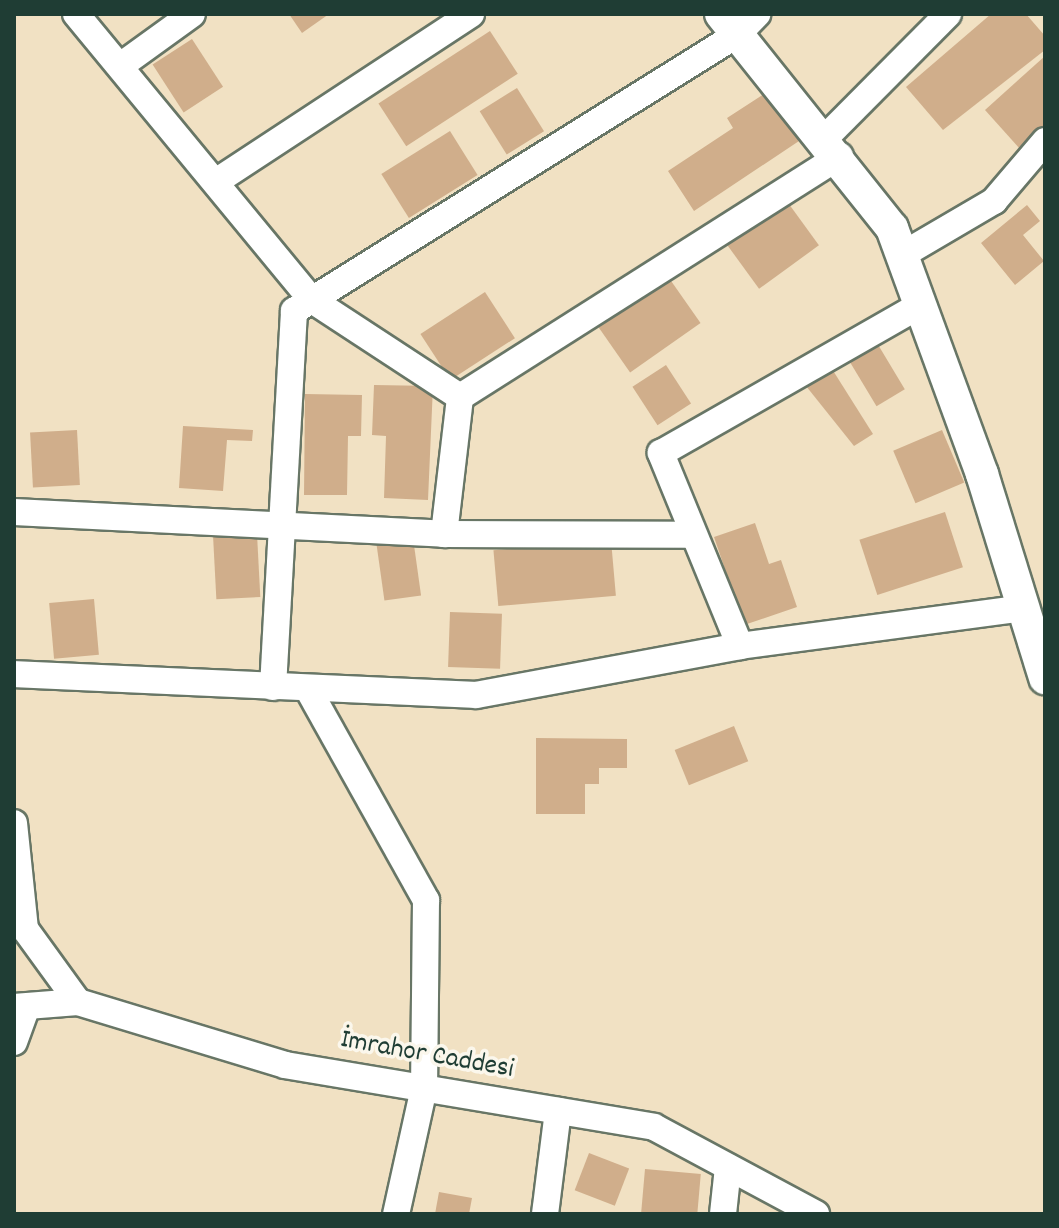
<!DOCTYPE html>
<html>
<head>
<meta charset="utf-8">
<style>
  body { margin:0 }
  #map { position:relative; width:1059px; height:1228px; overflow:hidden; background:#f1e1c3; font-family:Dekko,sans-serif }
  div>[style] { position:absolute }
  .building>* { inset:0; background:#d0ae8b; transform-origin:0 0 }
  .roads { filter:drop-shadow(2px 0 #687666) drop-shadow(-2px 0 #687666) drop-shadow(0 2px #687666) drop-shadow(0 -2px #687666) }
  .minor>* { height:26px; margin:-13px; padding:0 13px; transform-origin:13px; border-radius:13px; background:#fff }
  .tertiary>* { height:32px; margin:-16px; padding:0 16px; transform-origin:16px; border-radius:16px; background:#fff }
  span { translate:-50% -50%; white-space:nowrap; text-align:center; line-height:1.15; -webkit-text-stroke:7px #fbf7ec; paint-order:stroke }
  .street-label { font-size:28px; color:#1f3d34 }
  .frame { position:absolute; inset:0; border:16px solid #1f3d34; pointer-events:none }
</style>
</head>
<body>
<div id="map">
  <div class="building">
    <div style="clip-path:polygon(289px 14px,329px 14px,302px 33px)"></div>
    <div style="clip-path:polygon(991px 14px,1026px 14px,1045px 36px,1045px 50px,943px 130px,906px 87px)"></div>
    <div style="left:490px;top:31px;width:51px;height:133px;rotate:57deg"></div>
    <div style="left:192px;top:39px;width:57px;height:47px;rotate:57deg"></div>
    <div style="clip-path:polygon(1045px 56px,1045px 126px,1020px 149px,985px 110px)"></div>
    <div style="left:517px;top:88px;width:51px;height:44px;rotate:58deg"></div>
    <div style="clip-path:polygon(767px 92px,799px 141px,694px 211px,668px 171px,733px 128px,727px 118px)"></div>
    <div style="left:450px;top:131px;width:52px;height:81px;rotate:58deg"></div>
    <div style="left:786px;top:200px;width:56px;height:74px;rotate:54deg"></div>
    <div style="clip-path:polygon(1027px 205px,1040px 221px,1023px 235px,1044px 261px,1015px 285px,981px 243px)"></div>
    <div style="left:669px;top:278px;width:55px;height:86px;rotate:55deg"></div>
    <div style="left:485px;top:292px;width:55px;height:77px;rotate:57deg"></div>
    <div style="left:877px;top:343px;width:54px;height:33px;rotate:59deg"></div>
    <div style="left:666px;top:365px;width:46px;height:40px;rotate:57deg"></div>
    <div style="clip-path:polygon(832px 369px,873px 434px,854px 446px,806px 386px)"></div>
    <div style="clip-path:polygon(374px 385px,433px 386px,428px 500px,384px 498px,386px 436px,372px 435px)"></div>
    <div style="clip-path:polygon(305px 394px,362px 395px,361px 436px,348px 436px,347px 495px,304px 495px)"></div>
    <div style="clip-path:polygon(183px 426px,253px 430px,252px 441px,227px 440px,223px 491px,179px 488px)"></div>
    <div style="left:77px;top:430px;width:55px;height:47px;rotate:87deg"></div>
    <div style="left:942px;top:430px;width:57px;height:53px;rotate:67deg"></div>
    <div style="left:945px;top:512px;width:58px;height:90px;rotate:72deg"></div>
    <div style="clip-path:polygon(755px 523px,769px 564px,781px 560px,797px 607px,744px 625px,714px 537px)"></div>
    <div style="left:257px;top:534px;width:63px;height:44px;rotate:87deg"></div>
    <div style="left:413px;top:538px;width:58px;height:37px;rotate:82deg"></div>
    <div style="left:611px;top:540px;width:56px;height:118px;rotate:85deg"></div>
    <div style="left:94px;top:599px;width:56px;height:45px;rotate:85deg"></div>
    <div style="left:450px;top:612px;width:52px;height:55px;rotate:2deg"></div>
    <div style="left:734px;top:726px;width:38px;height:64px;rotate:68deg"></div>
    <div style="clip-path:polygon(536px 738px,627px 739px,627px 768px,599px 768px,599px 784px,585px 784px,585px 814px,536px 814px)"></div>
    <div style="left:589px;top:1153px;width:43px;height:40px;rotate:21deg"></div>
    <div style="left:645px;top:1169px;width:56px;height:45px;rotate:5deg"></div>
    <div style="clip-path:polygon(439px 1192px,472px 1198px,469px 1214px,435px 1214px)"></div>
  </div>
  <div class="roads">
    <div class="minor">
      <div style="left:76px;top:14px;width:371px;rotate:50.5deg"></div>
      <div style="left:312px;top:300px;width:177px;rotate:33.2deg"></div>
      <div style="left:123px;top:64px;width:85px;rotate:-35.9deg"></div>
      <div style="left:826px;top:137px;width:173px;rotate:-45.2deg"></div>
      <div style="left:217px;top:181px;width:304px;rotate:-33.3deg"></div>
      <div style="left:902px;top:255px;width:107px;rotate:-30.4deg"></div>
      <div style="left:994px;top:201px;width:79px;rotate:-49.6deg"></div>
      <div style="left:14px;top:512px;width:431px;rotate:2.9deg"></div>
      <div style="left:444px;top:534px;width:248px;rotate:0.2deg"></div>
      <div style="left:444px;top:534px;width:138px;rotate:-83.3deg"></div>
      <div style="left:460px;top:397px;width:450px;rotate:-32.4deg"></div>
      <div style="left:740px;top:646px;width:209px;rotate:-112.3deg"></div>
      <div style="left:661px;top:453px;width:298px;rotate:-29.7deg"></div>
      <div style="left:14px;top:674px;width:462px;rotate:2.6deg"></div>
      <div style="left:476px;top:695px;width:269px;rotate:-10.5deg"></div>
      <div style="left:740px;top:646px;width:286px;rotate:-7.6deg"></div>
      <div style="left:273px;top:687px;width:377px;rotate:-86.8deg"></div>
      <div style="left:294px;top:311px;width:523px;rotate:-31.96deg"></div>
      <div style="left:738px;top:34px;width:28px;rotate:-46deg"></div>
      <div style="left:308px;top:689px;width:242px;rotate:60.8deg"></div>
      <div style="left:426px;top:900px;width:188px;rotate:90.6deg"></div>
      <div style="left:424px;top:1088px;width:129px;rotate:102.5deg"></div>
      <div style="left:14px;top:823px;width:107px;rotate:84.1deg"></div>
      <div style="left:25px;top:929px;width:90px;rotate:54deg"></div>
      <div style="left:14px;top:1007px;width:64px;rotate:-4.5deg"></div>
      <div style="left:78px;top:1002px;width:216px;rotate:16.9deg"></div>
      <div style="left:285px;top:1065px;width:374px;rotate:9.5deg"></div>
      <div style="left:654px;top:1127px;width:184px;rotate:28.2deg"></div>
      <div style="left:14px;top:1042px;width:35px;rotate:-70deg"></div>
      <div style="left:545px;top:1214px;width:104px;rotate:-82.8deg"></div>
      <div style="left:723px;top:1214px;width:47px;rotate:-83.9deg"></div>
    </div>
    <div class="tertiary">
      <div style="left:721px;top:14px;width:274px;rotate:51.4deg"></div>
      <div style="left:892px;top:228px;width:262px;rotate:69.9deg"></div>
      <div style="left:982px;top:474px;width:214px;rotate:72.8deg"></div>
    </div>
  </div>
  <div class="street-label">
    <span style="left:427px;top:1056px;rotate:10deg">İmrahor Caddesi</span>
  </div>
  <div class="frame"></div>
</div>
</body>
</html>
